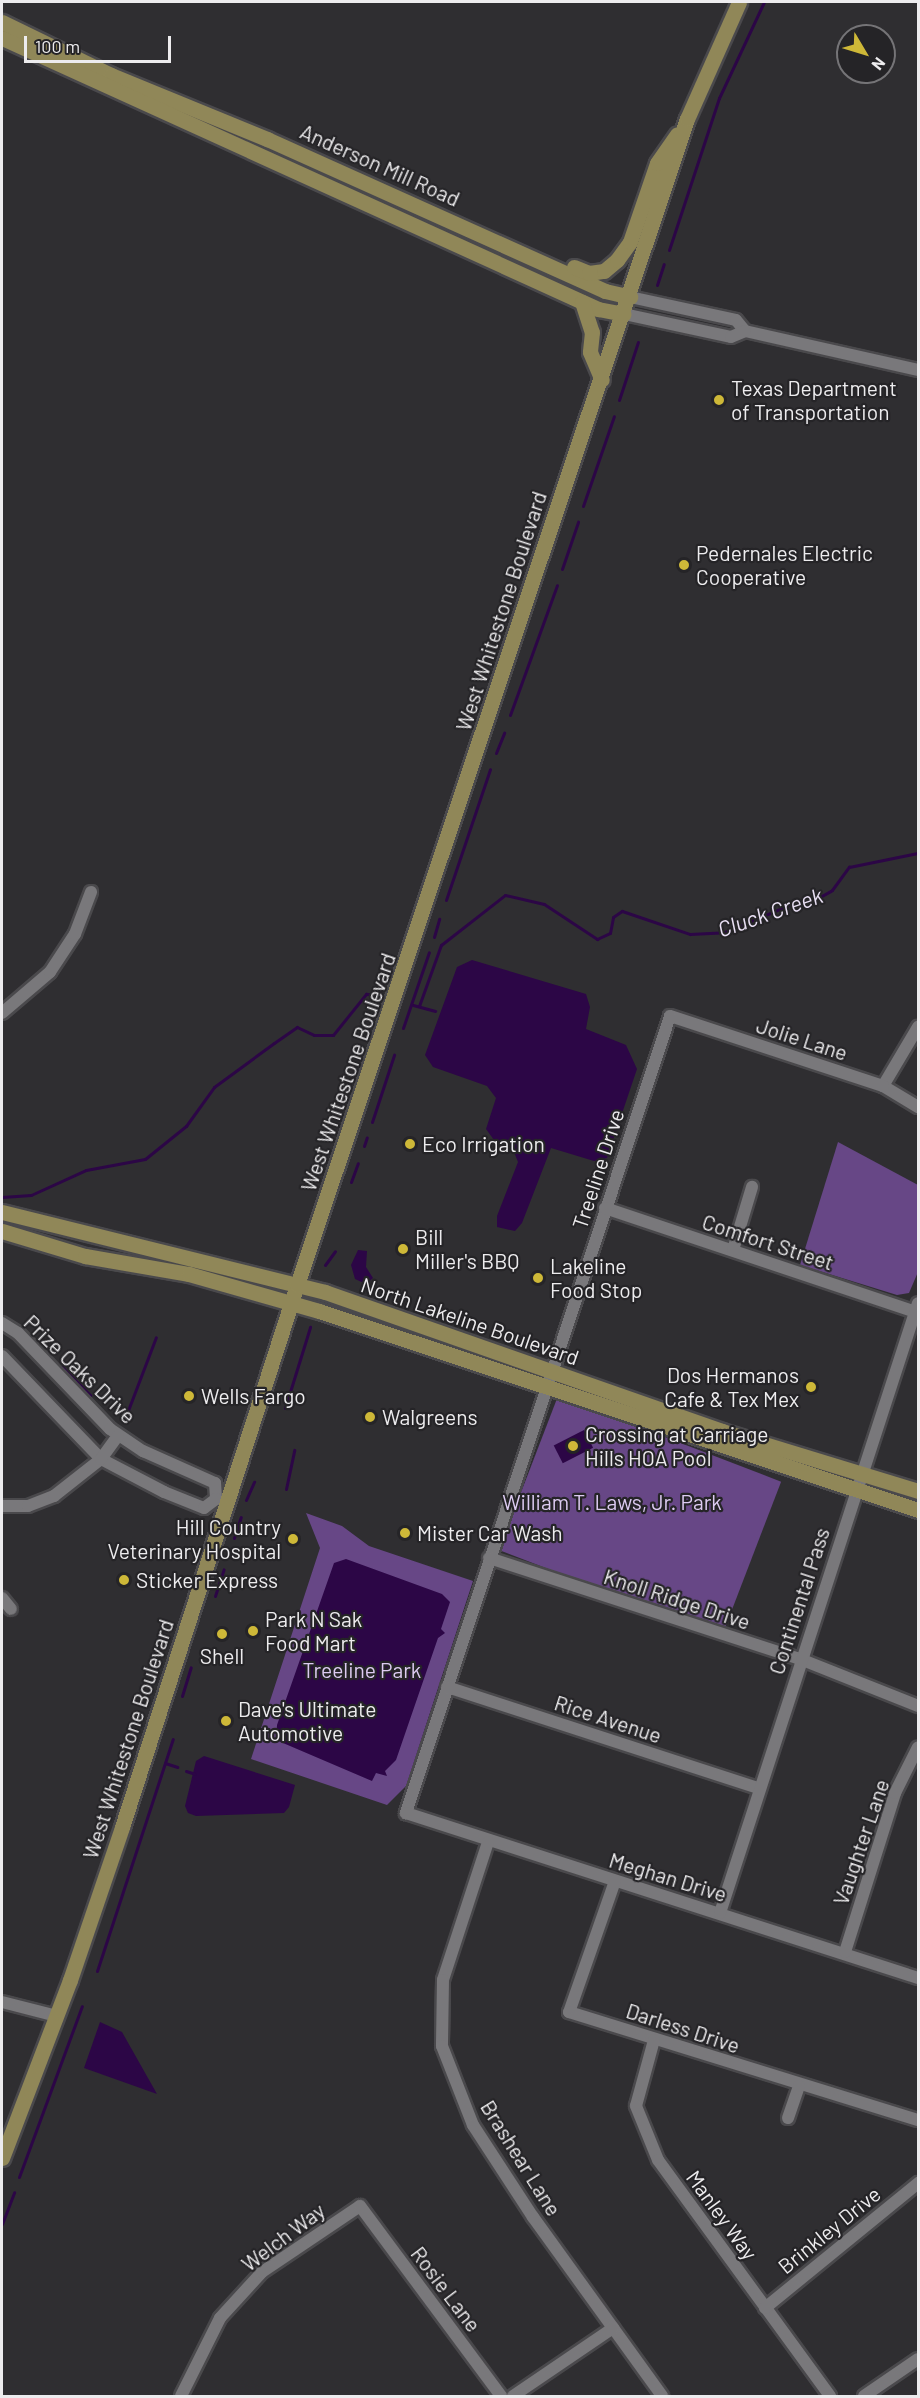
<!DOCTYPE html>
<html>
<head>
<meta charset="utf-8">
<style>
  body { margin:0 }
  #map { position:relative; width:920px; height:2398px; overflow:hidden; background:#2f2e31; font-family:Barlow,sans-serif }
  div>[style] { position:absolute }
  .green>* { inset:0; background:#674786; transform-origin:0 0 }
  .water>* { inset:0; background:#2c0646; transform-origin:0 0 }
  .stream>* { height:3px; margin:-1.5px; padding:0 1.5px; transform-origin:1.5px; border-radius:1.5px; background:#2c0646 }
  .roads { filter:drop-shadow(2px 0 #4a494c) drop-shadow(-2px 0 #4a494c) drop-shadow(0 2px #4a494c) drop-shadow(0 -2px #4a494c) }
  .minor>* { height:12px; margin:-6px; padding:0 6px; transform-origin:6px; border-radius:6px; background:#79787b }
  .major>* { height:15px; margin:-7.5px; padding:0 7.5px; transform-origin:7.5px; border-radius:7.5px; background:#908758 }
  .dots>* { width:16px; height:16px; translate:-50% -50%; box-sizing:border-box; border:3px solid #252427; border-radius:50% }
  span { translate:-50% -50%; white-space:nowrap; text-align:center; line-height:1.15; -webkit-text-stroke:4.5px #252427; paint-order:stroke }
  .street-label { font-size:21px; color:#edecee }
  .poi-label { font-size:21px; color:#edecee }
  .left { translate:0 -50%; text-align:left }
  .right { translate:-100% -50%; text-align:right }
  .park-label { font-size:21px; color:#ddcbf2 }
  .water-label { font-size:22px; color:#e9e0f4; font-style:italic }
  .frame { position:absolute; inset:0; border:3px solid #edecee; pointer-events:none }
  .north { position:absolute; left:836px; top:24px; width:60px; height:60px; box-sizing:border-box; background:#252427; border:2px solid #757477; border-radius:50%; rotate:128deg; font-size:16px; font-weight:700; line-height:24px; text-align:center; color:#edecee }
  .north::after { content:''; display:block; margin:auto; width:21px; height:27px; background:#ceb838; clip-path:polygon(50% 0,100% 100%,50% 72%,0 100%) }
  .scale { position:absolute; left:24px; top:36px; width:147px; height:27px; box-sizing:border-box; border:3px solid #edecee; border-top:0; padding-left:8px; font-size:18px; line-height:21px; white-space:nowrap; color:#edecee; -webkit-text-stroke:4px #252427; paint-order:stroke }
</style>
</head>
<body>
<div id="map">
  <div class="green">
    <div style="clip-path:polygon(838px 1142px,918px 1185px,918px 1272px,909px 1293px,897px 1295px,800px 1265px)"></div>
    <div style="left:558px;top:1396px;width:239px;height:165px;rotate:21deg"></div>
    <div style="clip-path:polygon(306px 1513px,342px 1526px,369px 1546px,473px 1581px,406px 1786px,387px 1805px,251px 1759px,320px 1548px)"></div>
  </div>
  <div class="water">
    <div style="clip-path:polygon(472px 960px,586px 994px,590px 1007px,586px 1029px,626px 1045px,637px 1069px,607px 1158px,594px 1161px,551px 1148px,522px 1223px,515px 1231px,497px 1227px,497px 1216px,518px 1162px,512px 1147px,494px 1140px,486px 1129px,496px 1098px,487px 1086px,433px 1067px,425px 1055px,457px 967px)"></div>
    <div style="clip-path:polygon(358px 1250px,367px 1251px,366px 1267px,373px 1278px,366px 1284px,355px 1279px,351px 1265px)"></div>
    <div style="left:584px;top:1430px;width:20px;height:34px;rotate:63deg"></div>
    <div style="clip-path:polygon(346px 1559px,442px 1594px,450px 1602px,441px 1629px,445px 1633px,438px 1638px,396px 1760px,385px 1771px,387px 1776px,376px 1773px,372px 1781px,276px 1740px,277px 1725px,334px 1563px)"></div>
    <div style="clip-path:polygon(204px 1756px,295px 1785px,289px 1807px,284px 1813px,196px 1816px,188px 1813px,185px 1806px,196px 1761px)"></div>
    <div style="clip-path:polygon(100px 2022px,122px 2032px,157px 2094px,84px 2068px)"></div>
  </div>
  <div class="stream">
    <div style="left:669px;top:250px;width:160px;rotate:-71.8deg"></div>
    <div style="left:719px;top:98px;width:106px;rotate:-64.9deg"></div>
    <div style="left:657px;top:285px;width:22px;rotate:-72deg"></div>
    <div style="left:619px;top:400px;width:61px;rotate:-71.9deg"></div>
    <div style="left:583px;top:506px;width:95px;rotate:-71deg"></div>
    <div style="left:562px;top:569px;width:50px;rotate:-71.2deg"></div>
    <div style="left:510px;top:715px;width:138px;rotate:-70.1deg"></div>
    <div style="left:496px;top:753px;width:22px;rotate:-68deg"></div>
    <div style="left:446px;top:900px;width:138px;rotate:-71.4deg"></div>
    <div style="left:434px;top:937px;width:19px;rotate:-74deg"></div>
    <div style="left:413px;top:1005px;width:23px;rotate:15deg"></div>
    <div style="left:419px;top:1006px;width:65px;rotate:-70.2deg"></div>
    <div style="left:441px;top:945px;width:81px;rotate:-38deg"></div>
    <div style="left:505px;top:895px;width:40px;rotate:13deg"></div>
    <div style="left:544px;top:904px;width:64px;rotate:33.4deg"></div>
    <div style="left:597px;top:939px;width:14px;rotate:-25deg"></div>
    <div style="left:610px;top:933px;width:16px;rotate:-79deg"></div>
    <div style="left:613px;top:917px;width:11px;rotate:-34deg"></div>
    <div style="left:622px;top:911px;width:72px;rotate:18.7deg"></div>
    <div style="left:690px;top:934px;width:35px;rotate:-3deg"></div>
    <div style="left:725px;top:932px;width:77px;rotate:-22.9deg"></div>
    <div style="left:796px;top:902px;width:13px;rotate:4deg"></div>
    <div style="left:809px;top:903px;width:26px;rotate:-29deg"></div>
    <div style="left:832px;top:890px;width:29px;rotate:-54deg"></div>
    <div style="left:849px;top:867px;width:70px;rotate:-11.5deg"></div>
    <div style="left:403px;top:1028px;width:80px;rotate:-71.1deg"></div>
    <div style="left:372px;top:1122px;width:71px;rotate:-71.8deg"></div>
    <div style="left:364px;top:1146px;width:9px;rotate:-72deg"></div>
    <div style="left:351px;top:1182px;width:20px;rotate:-70deg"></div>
    <div style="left:2px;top:1197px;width:29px;rotate:-4deg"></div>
    <div style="left:31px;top:1195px;width:60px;rotate:-24.4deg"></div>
    <div style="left:86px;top:1170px;width:60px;rotate:-10.6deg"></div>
    <div style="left:145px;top:1159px;width:53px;rotate:-38.8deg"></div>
    <div style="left:186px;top:1126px;width:48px;rotate:-54.3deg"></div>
    <div style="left:214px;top:1087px;width:74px;rotate:-36.3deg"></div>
    <div style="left:274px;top:1043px;width:28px;rotate:-35deg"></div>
    <div style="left:297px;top:1027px;width:19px;rotate:25deg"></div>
    <div style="left:314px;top:1035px;width:19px"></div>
    <div style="left:333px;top:1035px;width:53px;rotate:-51.2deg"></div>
    <div style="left:366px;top:994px;width:11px"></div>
    <div style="left:325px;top:1265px;width:17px;rotate:-54deg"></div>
    <div style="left:57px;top:1368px;width:5px;rotate:-11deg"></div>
    <div style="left:62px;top:1367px;width:40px;rotate:45deg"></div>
    <div style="left:285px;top:1408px;width:85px;rotate:-72.8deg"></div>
    <div style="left:127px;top:1413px;width:81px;rotate:-69.1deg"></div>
    <div style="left:286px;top:1489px;width:40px;rotate:-78deg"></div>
    <div style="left:246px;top:1500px;width:20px;rotate:-66deg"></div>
    <div style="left:234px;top:1538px;width:22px;rotate:-72deg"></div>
    <div style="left:215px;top:1596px;width:28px;rotate:-72deg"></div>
    <div style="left:182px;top:1696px;width:30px;rotate:-73deg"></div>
    <div style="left:165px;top:1763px;width:13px;rotate:18deg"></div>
    <div style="left:186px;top:1771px;width:9px;rotate:18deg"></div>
    <div style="left:97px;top:1971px;width:244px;rotate:-71.9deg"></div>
    <div style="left:19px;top:2177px;width:182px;rotate:-69.8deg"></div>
    <div style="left:2px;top:2224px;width:34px;rotate:-69deg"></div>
  </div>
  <div class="roads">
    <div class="minor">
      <div style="left:630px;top:297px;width:108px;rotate:12.2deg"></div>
      <div style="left:736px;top:320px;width:14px;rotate:51deg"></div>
      <div style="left:745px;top:331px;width:177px;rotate:12.7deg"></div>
      <div style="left:624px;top:314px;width:109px;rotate:12.1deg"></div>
      <div style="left:731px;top:337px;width:15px;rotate:-23deg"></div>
      <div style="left:2px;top:1013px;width:63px;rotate:-40.5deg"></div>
      <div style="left:50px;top:972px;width:45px;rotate:-56.7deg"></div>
      <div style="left:75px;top:934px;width:45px;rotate:-69.1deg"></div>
      <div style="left:883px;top:1086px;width:69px;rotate:-59.3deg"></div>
      <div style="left:918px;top:1107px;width:41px;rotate:-149deg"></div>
      <div style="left:883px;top:1086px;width:224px;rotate:-161.8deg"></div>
      <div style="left:670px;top:1016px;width:840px;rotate:108.33deg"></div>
      <div style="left:406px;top:1813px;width:538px;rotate:17.86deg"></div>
      <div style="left:605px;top:1208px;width:330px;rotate:18.5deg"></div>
      <div style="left:733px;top:1250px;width:66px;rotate:-73.2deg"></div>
      <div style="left:2px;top:1323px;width:19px;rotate:32deg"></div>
      <div style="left:18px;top:1333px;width:133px;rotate:46.2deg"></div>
      <div style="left:110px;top:1429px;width:40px;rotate:34deg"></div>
      <div style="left:143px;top:1451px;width:79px;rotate:24deg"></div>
      <div style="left:215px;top:1483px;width:16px;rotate:86deg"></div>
      <div style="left:2px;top:1356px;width:143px;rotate:46.1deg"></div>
      <div style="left:101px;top:1459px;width:71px;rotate:27.6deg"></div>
      <div style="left:164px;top:1492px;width:43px;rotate:21.8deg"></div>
      <div style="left:204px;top:1508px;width:15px;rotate:-37deg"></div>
      <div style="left:2px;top:1506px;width:26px"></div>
      <div style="left:28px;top:1506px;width:28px;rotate:-21deg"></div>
      <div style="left:54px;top:1496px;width:60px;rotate:-38.2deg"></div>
      <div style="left:101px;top:1459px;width:29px;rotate:-54deg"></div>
      <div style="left:489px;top:1558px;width:327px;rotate:18deg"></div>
      <div style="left:800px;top:1659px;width:127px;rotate:21.7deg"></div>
      <div style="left:2px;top:1598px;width:14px;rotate:51deg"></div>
      <div style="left:447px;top:1687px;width:327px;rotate:18deg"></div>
      <div style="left:488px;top:1842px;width:145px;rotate:108.1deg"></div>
      <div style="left:443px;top:1980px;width:66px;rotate:90.9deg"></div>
      <div style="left:442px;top:2046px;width:85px;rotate:68.6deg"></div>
      <div style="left:473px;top:2125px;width:110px;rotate:56.9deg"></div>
      <div style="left:533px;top:2217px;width:221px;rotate:54.2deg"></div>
      <div style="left:615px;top:1881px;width:139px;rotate:109.3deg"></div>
      <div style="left:569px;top:2012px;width:365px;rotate:17.2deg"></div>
      <div style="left:720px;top:1913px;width:641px;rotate:-72.02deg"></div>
      <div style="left:845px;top:1952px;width:167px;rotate:-72.5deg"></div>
      <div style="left:895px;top:1793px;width:51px;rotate:-63.4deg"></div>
      <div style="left:2px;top:2002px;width:57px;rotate:14.3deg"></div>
      <div style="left:654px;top:2040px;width:68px;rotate:105.3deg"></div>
      <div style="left:636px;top:2106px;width:58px;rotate:67.8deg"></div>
      <div style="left:658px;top:2160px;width:292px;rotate:53.9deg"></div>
      <div style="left:788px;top:2118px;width:34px;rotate:-71deg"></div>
      <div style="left:765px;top:2308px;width:198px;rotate:-39.2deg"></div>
      <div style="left:181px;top:2396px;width:87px;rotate:-63.4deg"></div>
      <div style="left:220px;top:2318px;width:62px;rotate:-47.6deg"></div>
      <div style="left:262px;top:2272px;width:118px;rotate:-34deg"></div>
      <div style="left:360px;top:2206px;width:237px;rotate:53.4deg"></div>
      <div style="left:513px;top:2396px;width:121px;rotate:-34.2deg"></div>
      <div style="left:864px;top:2396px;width:65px;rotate:-34.4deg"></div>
    </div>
    <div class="major">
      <div style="left:2px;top:22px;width:121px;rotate:25.9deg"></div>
      <div style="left:111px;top:75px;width:169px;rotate:22.3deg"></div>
      <div style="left:267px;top:139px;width:371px;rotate:24.2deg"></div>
      <div style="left:605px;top:291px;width:26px;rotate:13deg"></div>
      <div style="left:2px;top:38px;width:655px;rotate:24.45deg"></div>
      <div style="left:598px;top:309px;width:26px;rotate:11deg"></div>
      <div style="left:574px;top:267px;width:16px;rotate:22deg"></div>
      <div style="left:589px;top:273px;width:15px;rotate:-8deg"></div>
      <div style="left:604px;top:271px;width:17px;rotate:-40deg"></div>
      <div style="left:617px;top:260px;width:22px;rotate:-54deg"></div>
      <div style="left:630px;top:242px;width:83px;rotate:-71.1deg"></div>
      <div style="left:657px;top:163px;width:35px;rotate:-55deg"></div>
      <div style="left:582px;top:302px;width:32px;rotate:72deg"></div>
      <div style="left:592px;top:332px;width:20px;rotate:96deg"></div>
      <div style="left:590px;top:352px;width:30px;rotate:67deg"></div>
      <div style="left:2px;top:1212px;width:333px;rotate:13.9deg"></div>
      <div style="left:325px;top:1292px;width:421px;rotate:19.3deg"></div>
      <div style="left:722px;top:1431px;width:205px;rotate:17deg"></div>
      <div style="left:2px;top:1231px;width:87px;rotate:16.8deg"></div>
      <div style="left:85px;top:1256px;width:106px;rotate:9.8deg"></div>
      <div style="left:189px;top:1274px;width:135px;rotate:15.9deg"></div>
      <div style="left:319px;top:1311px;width:631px;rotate:18.38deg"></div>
      <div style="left:2px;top:2158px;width:191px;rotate:-69.1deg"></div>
      <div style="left:70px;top:1980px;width:162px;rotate:-71.2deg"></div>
      <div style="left:122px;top:1827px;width:570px;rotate:-72.11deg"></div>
      <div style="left:297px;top:1285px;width:1229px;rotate:-71.51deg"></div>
      <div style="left:687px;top:119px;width:128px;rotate:-66deg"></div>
    </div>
  </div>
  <div class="dots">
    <div style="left:719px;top:400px;background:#ceb838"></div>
    <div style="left:684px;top:565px;background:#ceb838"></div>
    <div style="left:410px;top:1144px;background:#ceb838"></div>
    <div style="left:403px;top:1249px;background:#ceb838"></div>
    <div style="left:538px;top:1278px;background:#ceb838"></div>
    <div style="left:811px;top:1387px;background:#ceb838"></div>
    <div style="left:189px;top:1396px;background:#ceb838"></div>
    <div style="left:370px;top:1417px;background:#ceb838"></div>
    <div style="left:573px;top:1446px;background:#ceb838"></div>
    <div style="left:405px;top:1533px;background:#ceb838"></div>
    <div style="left:293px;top:1539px;background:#ceb838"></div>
    <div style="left:124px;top:1580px;background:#ceb838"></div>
    <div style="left:253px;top:1631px;background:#ceb838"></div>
    <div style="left:222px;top:1634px;background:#ceb838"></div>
    <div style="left:226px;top:1721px;background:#ceb838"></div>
  </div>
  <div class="street-label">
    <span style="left:380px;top:165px;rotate:24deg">Anderson Mill Road</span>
    <span style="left:501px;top:611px;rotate:-72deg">West Whitestone Boulevard</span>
    <span style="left:802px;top:1039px;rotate:18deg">Jolie Lane</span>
    <span style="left:348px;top:1072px;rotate:-71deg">West Whitestone Boulevard</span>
    <span style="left:598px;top:1169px;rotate:-72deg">Treeline Drive</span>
    <span style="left:768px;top:1242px;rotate:18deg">Comfort Street</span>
    <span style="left:470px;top:1321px;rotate:19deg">North Lakeline Boulevard</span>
    <span style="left:80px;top:1369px;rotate:44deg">Prize Oaks Drive</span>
    <span style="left:677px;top:1599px;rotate:18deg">Knoll Ridge Drive</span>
    <span style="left:799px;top:1601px;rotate:-72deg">Continental Pass</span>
    <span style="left:608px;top:1719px;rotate:18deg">Rice Avenue</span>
    <span style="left:128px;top:1739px;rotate:-72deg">West Whitestone Boulevard</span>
    <span style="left:861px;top:1842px;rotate:-71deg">Vaughter Lane</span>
    <span style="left:668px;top:1877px;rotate:17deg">Meghan Drive</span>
    <span style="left:683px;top:2028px;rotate:18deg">Darless Drive</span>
    <span style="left:521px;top:2158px;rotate:58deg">Brashear Lane</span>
    <span style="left:722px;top:2215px;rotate:54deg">Manley Way</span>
    <span style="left:829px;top:2230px;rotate:-39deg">Brinkley Drive</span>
    <span style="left:283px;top:2237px;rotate:-37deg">Welch Way</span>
    <span style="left:446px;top:2289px;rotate:53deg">Rosie Lane</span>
  </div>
  <div class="poi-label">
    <span class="left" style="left:731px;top:400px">Texas Department<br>of Transportation</span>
    <span class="left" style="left:696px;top:565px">Pedernales Electric<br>Cooperative</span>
    <span class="left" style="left:422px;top:1144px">Eco Irrigation</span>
    <span class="left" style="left:415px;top:1249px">Bill<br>Miller's BBQ</span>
    <span class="left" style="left:550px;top:1278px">Lakeline<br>Food Stop</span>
    <span class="right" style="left:799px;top:1387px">Dos Hermanos<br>Cafe &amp; Tex Mex</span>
    <span class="left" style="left:201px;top:1396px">Wells Fargo</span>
    <span class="left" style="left:382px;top:1417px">Walgreens</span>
    <span class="left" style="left:585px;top:1446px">Crossing at Carriage<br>Hills HOA Pool</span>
    <span class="right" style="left:281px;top:1539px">Hill Country<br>Veterinary Hospital</span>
    <span class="left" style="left:417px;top:1533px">Mister Car Wash</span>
    <span class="left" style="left:136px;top:1580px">Sticker Express</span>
    <span class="left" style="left:265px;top:1631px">Park N Sak<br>Food Mart</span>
    <span style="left:222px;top:1656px">Shell</span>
    <span class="left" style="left:238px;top:1721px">Dave's Ultimate<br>Automotive</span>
  </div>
  <div class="park-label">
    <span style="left:612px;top:1502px">William T. Laws, Jr. Park</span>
    <span style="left:362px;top:1670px">Treeline Park</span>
  </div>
  <div class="water-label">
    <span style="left:770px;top:912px;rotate:-19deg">Cluck Creek</span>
  </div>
  <div class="frame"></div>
  <div class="north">N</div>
  <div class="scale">100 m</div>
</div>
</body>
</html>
